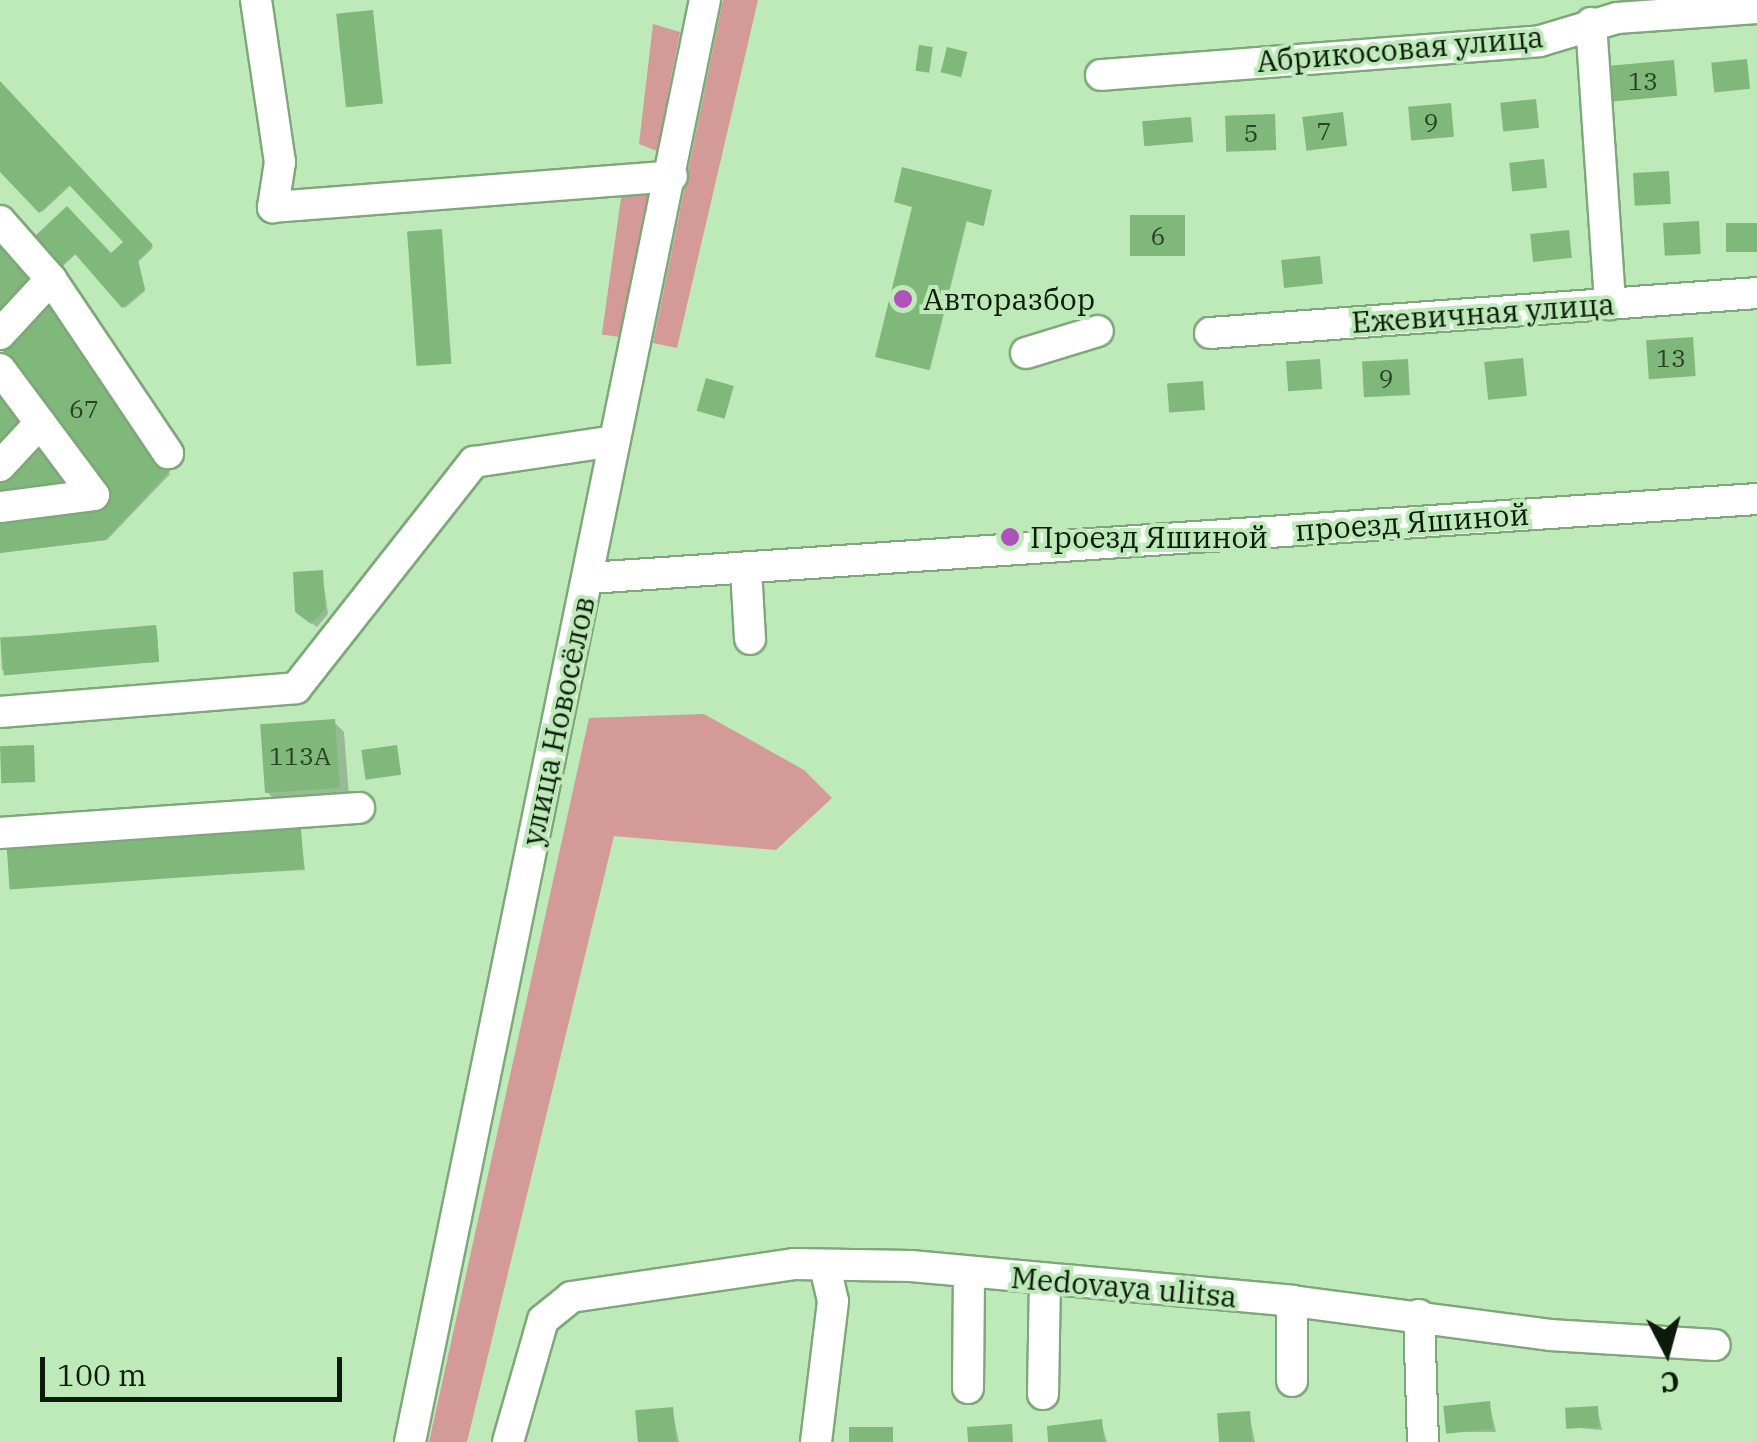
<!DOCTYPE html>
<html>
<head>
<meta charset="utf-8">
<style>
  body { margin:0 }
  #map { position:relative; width:1757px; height:1442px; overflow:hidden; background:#bee9b9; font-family:"IBM Plex Serif",serif }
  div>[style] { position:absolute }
  .green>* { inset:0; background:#d39a97; transform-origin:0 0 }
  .shadow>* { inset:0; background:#0003; transform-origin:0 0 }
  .building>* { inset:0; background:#80b87b; transform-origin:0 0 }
  .roads { filter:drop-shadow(2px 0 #7ea77a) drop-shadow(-2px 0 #7ea77a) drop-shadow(0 2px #7ea77a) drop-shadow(0 -2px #7ea77a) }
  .minor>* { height:30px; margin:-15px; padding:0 15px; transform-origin:15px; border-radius:15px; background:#fff }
  .dots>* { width:28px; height:28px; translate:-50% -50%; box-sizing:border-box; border:5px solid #bee9b9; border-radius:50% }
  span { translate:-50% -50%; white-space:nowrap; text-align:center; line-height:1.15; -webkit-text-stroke:8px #bee9b9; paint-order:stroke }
  .number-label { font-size:25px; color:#284226 }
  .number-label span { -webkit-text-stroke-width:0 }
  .street-label { font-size:30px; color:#0b1a09 }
  .poi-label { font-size:30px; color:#0b1a09 }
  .left { translate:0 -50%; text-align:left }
  .north { position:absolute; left:1617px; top:1302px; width:100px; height:100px; -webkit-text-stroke:8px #bee9b9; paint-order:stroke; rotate:174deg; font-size:28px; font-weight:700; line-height:40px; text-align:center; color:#0b1a09 }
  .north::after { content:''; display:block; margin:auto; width:35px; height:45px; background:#0b1a09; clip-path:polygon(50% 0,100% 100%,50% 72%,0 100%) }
  .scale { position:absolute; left:40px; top:1357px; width:302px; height:45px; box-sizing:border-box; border:5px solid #0b1a09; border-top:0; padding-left:12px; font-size:30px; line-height:35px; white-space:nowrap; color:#0b1a09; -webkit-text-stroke:8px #bee9b9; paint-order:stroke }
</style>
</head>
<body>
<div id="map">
  <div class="green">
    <div style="clip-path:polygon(723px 0,758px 0,677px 348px,653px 343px)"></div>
    <div style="clip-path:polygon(653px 24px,680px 32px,657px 151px,639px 144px)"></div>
    <div style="left:622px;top:191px;width:27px;height:145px;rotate:8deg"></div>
    <div style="clip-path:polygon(704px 714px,804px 770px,832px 798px,776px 850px,614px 836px,467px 1442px,429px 1442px,589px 718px)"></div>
  </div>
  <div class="shadow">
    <div style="clip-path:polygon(372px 12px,383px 103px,350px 107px,348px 105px)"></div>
    <div style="clip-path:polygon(0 85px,153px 248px,138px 262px,145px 291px,125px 308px,77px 253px,63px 266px,37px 238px,111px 256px,126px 242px,72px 184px,42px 212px,0 168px)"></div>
    <div style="clip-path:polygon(991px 192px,984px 226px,967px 221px,930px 370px,879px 357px,915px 207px)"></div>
    <div style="clip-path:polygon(45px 306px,170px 474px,107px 540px,0 553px,0 524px,113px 503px)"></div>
    <div style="clip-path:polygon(322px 572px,328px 614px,317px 627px,302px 616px)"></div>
    <div style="left:157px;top:629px;width:33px;height:157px;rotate:87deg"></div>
    <div style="clip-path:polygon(334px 722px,344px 732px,349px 797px,277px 802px,267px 792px)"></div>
    <div style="clip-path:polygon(300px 830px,305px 870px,11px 886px)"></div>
    <div style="clip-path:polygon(1489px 1403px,1496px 1432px,1448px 1432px)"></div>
    <div style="clip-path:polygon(1597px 1408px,1602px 1430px,1568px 1427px)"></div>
    <div style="clip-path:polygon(672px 1409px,679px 1442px,640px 1442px)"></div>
    <div style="clip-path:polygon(1249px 1414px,1255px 1442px,1222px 1442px)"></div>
    <div style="clip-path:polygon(1101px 1422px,1107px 1442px,1051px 1442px)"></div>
  </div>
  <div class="building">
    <div style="left:373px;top:10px;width:94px;height:37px;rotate:84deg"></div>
    <div style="left:919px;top:45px;width:14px;height:26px;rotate:8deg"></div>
    <div style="left:947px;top:47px;width:21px;height:26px;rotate:14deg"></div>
    <div style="left:1747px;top:59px;width:30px;height:36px;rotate:84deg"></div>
    <div style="left:1674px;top:60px;width:36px;height:65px;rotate:85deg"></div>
    <div style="clip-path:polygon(0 81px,153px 245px,138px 260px,145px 289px,122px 308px,75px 254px,60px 267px,33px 238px,67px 206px,111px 253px,123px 242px,69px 185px,39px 213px,0 172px)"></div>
    <div style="left:1536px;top:99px;width:29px;height:36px;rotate:84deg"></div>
    <div style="left:1451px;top:103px;width:34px;height:43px;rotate:85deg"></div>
    <div style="left:1343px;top:112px;width:34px;height:41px;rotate:83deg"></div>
    <div style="left:1275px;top:114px;width:36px;height:50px;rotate:88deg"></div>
    <div style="left:1191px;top:117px;width:25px;height:49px;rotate:85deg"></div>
    <div style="left:1544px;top:159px;width:29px;height:35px;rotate:84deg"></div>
    <div style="clip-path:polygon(902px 167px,992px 190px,983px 226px,966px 221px,929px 370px,875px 357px,912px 207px,894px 202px)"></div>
    <div style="left:1669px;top:171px;width:33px;height:36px;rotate:87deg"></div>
    <div style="left:1185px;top:215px;width:41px;height:55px;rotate:90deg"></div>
    <div style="left:1699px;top:221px;width:33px;height:36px;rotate:87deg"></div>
    <div style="left:1757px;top:223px;width:29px;height:31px;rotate:90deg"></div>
    <div style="left:442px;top:229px;width:135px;height:35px;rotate:86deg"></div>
    <div style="left:1569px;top:230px;width:28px;height:39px;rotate:84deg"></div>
    <div style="clip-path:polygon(0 245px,37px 276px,0 319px)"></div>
    <div style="left:1320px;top:256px;width:28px;height:39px;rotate:84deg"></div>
    <div style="clip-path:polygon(46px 302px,170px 471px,105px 540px,0 553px,0 521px,109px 501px,0 347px)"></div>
    <div style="left:1693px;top:337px;width:39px;height:47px;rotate:86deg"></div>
    <div style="left:1523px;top:358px;width:38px;height:39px;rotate:84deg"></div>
    <div style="left:1320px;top:359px;width:30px;height:34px;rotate:86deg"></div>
    <div style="left:1408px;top:359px;width:36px;height:46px;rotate:87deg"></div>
    <div style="left:706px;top:378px;width:29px;height:34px;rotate:16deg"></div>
    <div style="left:1203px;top:381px;width:29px;height:36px;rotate:86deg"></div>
    <div style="clip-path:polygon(0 385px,30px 416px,0 451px)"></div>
    <div style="clip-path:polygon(37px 441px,76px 486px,0 502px,0 477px)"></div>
    <div style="clip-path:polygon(323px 570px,325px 609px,311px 624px,295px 612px,293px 572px)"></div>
    <div style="left:156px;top:625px;width:37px;height:156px;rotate:85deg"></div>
    <div style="left:335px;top:719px;width:69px;height:75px;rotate:86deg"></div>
    <div style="left:34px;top:745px;width:37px;height:34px;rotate:88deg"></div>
    <div style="left:397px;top:745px;width:30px;height:36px;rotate:82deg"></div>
    <div style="left:301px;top:827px;width:42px;height:295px;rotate:86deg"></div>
    <div style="left:1490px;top:1401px;width:28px;height:47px;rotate:84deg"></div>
    <div style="left:1598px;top:1406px;width:21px;height:33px;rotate:87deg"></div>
    <div style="left:673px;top:1407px;width:35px;height:38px;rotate:85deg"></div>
    <div style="left:1250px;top:1411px;width:31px;height:33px;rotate:86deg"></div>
    <div style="clip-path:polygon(1102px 1419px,1104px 1442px,1048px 1442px,1047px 1426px)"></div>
    <div style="clip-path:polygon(1012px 1424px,1013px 1442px,968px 1442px,967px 1427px)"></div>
    <div style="left:849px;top:1427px;width:44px;height:15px"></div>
  </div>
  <div class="roads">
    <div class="minor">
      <div style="left:256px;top:0;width:164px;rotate:81.6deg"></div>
      <div style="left:280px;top:162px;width:46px;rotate:98.8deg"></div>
      <div style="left:273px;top:207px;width:400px;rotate:-4.4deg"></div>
      <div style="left:1591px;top:23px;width:282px;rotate:86.1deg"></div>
      <div style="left:1101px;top:75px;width:440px;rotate:-4.4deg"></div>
      <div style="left:1540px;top:41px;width:80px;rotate:-16.6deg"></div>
      <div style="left:1617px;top:18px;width:140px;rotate:-4.1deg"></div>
      <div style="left:0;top:221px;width:77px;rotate:48.7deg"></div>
      <div style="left:51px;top:279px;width:210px;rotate:56.1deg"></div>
      <div style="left:1210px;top:333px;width:548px;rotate:-4.18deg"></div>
      <div style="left:0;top:334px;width:75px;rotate:-47.2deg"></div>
      <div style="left:1026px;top:353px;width:75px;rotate:-17deg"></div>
      <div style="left:0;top:369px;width:157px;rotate:53.3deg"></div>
      <div style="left:94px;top:495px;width:95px;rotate:172.7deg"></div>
      <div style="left:0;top:466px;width:59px;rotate:-47.1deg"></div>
      <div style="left:746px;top:569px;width:70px;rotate:86.7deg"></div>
      <div style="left:589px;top:578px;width:1171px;rotate:-3.87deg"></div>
      <div style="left:0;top:712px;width:297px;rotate:-4.6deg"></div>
      <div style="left:296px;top:688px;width:288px;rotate:-51.8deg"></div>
      <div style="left:474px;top:462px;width:142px;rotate:-8.5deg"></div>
      <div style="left:0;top:833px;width:360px;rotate:-4deg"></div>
      <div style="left:1292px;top:1301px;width:80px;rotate:90deg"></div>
      <div style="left:1419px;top:1315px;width:127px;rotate:88.2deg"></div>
      <div style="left:968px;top:1388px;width:115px;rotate:-89.5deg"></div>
      <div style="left:1043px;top:1394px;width:113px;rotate:-89deg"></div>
      <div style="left:410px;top:1442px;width:1472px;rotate:-78.44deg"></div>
      <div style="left:508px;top:1442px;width:127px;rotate:-74deg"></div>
      <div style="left:543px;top:1320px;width:36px;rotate:-39deg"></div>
      <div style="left:571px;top:1297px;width:225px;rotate:-8.4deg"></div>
      <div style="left:794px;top:1264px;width:117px;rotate:1deg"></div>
      <div style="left:911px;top:1266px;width:383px;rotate:5.2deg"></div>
      <div style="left:1292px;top:1301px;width:260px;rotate:7.5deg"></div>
      <div style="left:1550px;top:1335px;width:165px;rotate:3.5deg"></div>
      <div style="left:816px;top:1442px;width:142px;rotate:-83.1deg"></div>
      <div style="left:833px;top:1301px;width:32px;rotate:-103deg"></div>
    </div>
  </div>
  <div class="dots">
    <div style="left:903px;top:299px;background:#af52bc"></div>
    <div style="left:1010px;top:537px;background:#af52bc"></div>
  </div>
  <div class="number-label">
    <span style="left:1643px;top:81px">13</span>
    <span style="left:1431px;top:122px">9</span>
    <span style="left:1324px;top:131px">7</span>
    <span style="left:1251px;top:133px">5</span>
    <span style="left:1158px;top:236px">6</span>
    <span style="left:1671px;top:358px">13</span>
    <span style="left:1386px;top:378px">9</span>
    <span style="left:84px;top:409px">67</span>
    <span style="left:300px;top:756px">113А</span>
  </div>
  <div class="street-label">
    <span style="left:1400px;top:49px;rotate:-5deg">Абрикосовая улица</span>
    <span style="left:1483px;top:313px;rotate:-4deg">Ежевичная улица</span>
    <span style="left:1412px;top:522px;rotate:-4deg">проезд Яшиной</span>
    <span style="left:558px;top:721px;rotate:-78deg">улица Новосёлов</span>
    <span style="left:1124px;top:1287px;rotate:5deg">Medovaya ulitsa</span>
  </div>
  <div class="poi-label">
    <span class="left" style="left:923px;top:299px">Авторазбор</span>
    <span class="left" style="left:1030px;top:537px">Проезд Яшиной</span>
  </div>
  <div class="north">С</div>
  <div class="scale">100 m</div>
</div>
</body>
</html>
